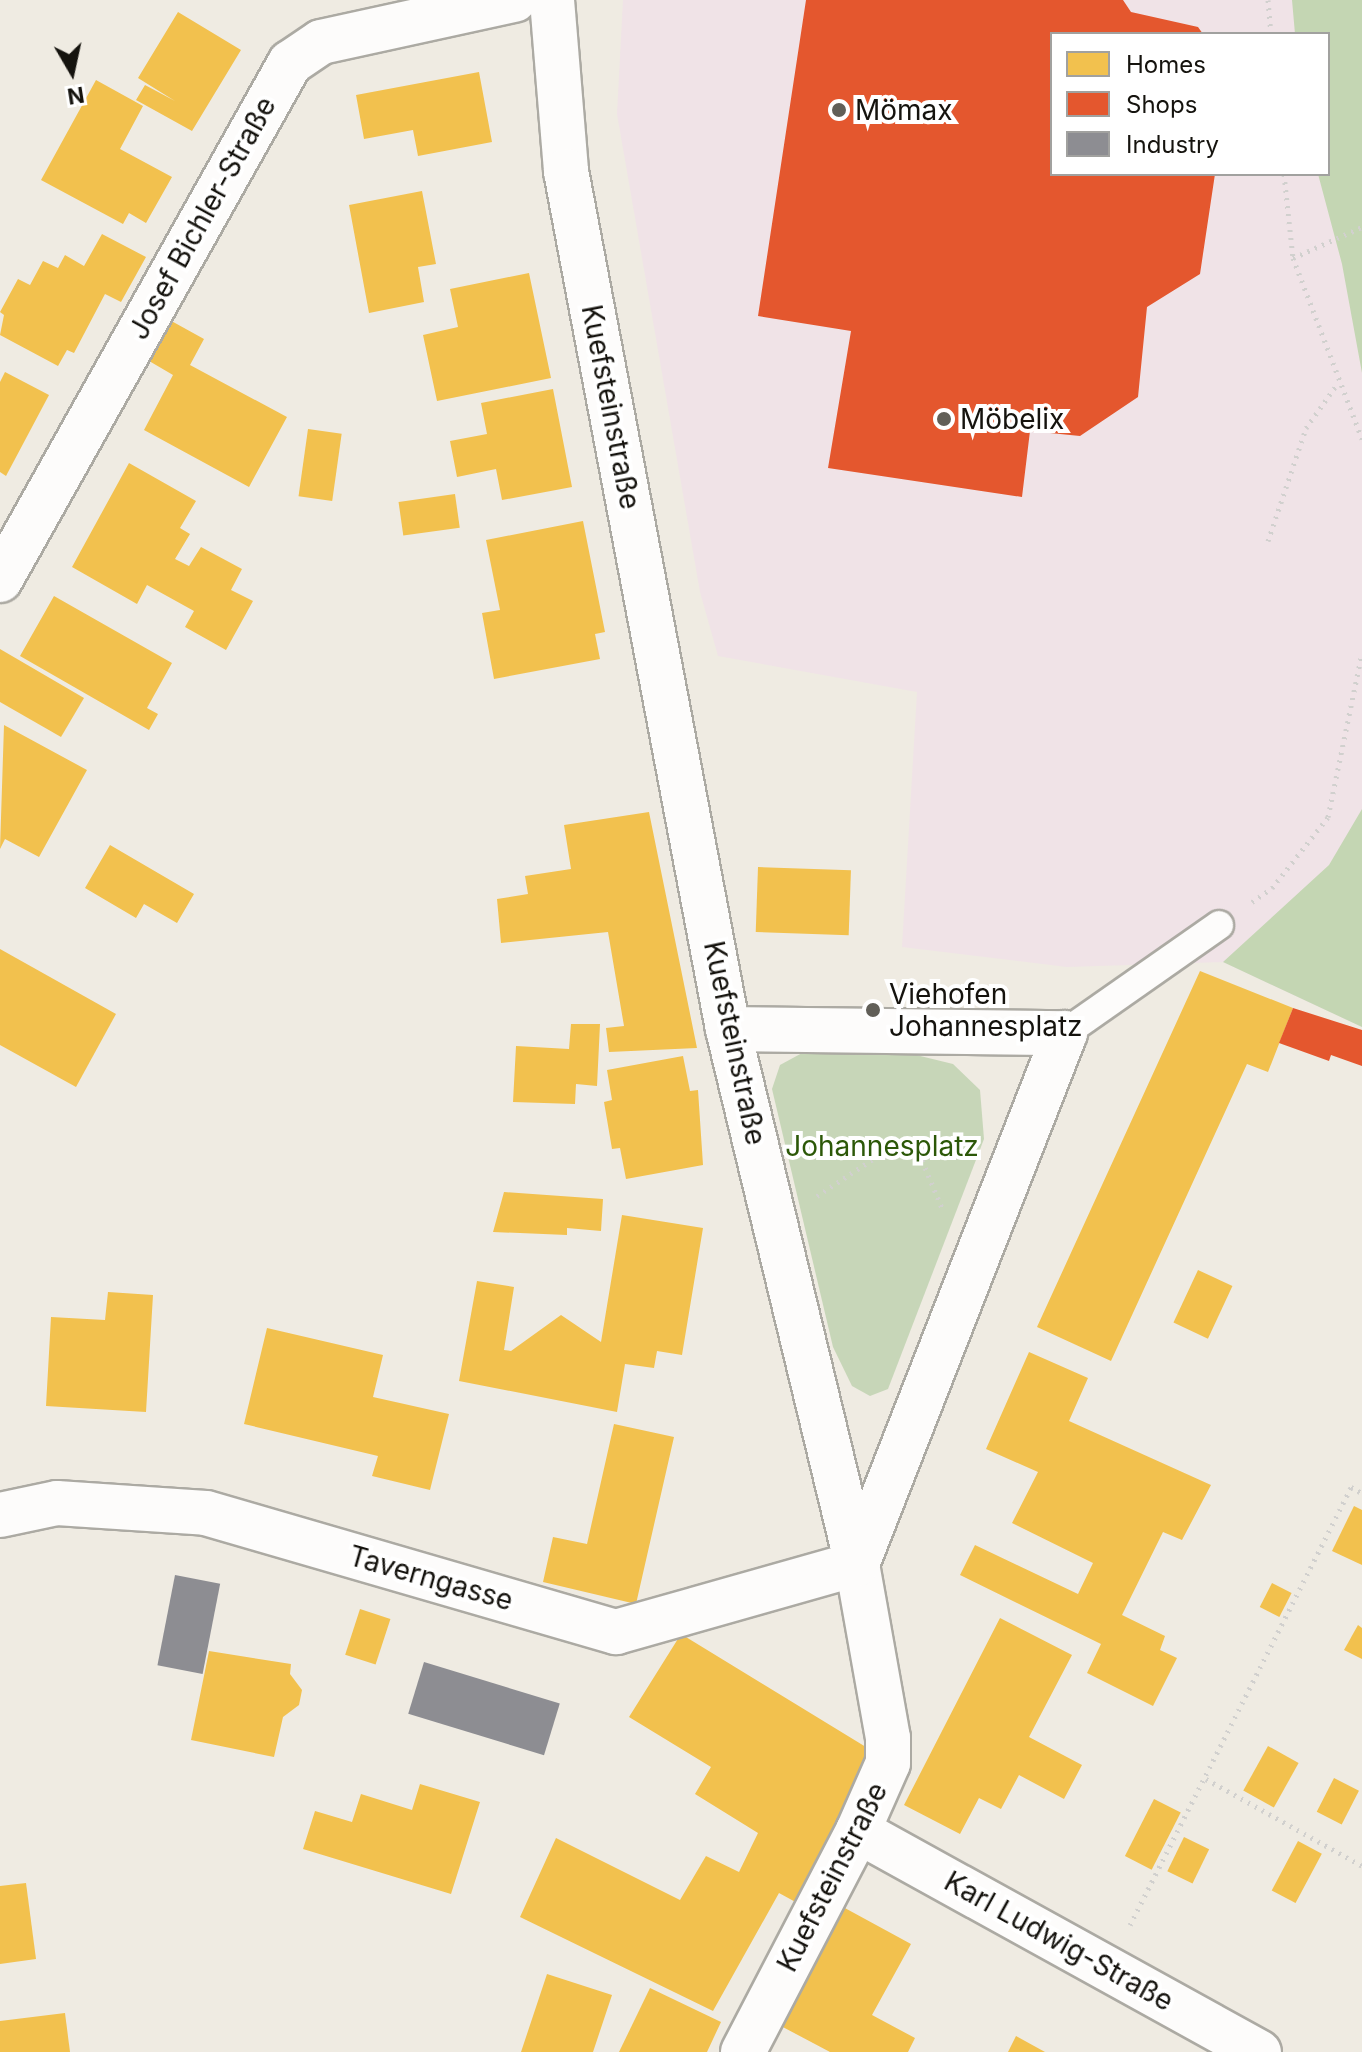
<!DOCTYPE html>
<html>
<head>
<meta charset="utf-8">
<style>
  body { margin:0 }
  #map { position:relative; width:1362px; height:2052px; overflow:hidden; background:#efebe2; font-family:Inter,sans-serif }
  div>[style] { position:absolute }
  .commercial>* { inset:0; background:#f0e3e7 }
  .green>* { inset:0; background:#c7d6b8 }
  .forest>* { inset:0; background:#c4d6b3 }
  .homes>* { inset:0; background:#f2c14e; transform-origin:0 0 }
  .shops>* { inset:0; background:#e4572e }
  .industry>* { inset:0; background:#8d8d92; transform-origin:0 0 }
  .path>* { height:5px; margin-top:-2.5px; transform-origin:0; background:repeating-linear-gradient(90deg,#d1d0ce 0 2px,transparent 0 8px) }
  .roads { filter:drop-shadow(2px 0 #acaaa3) drop-shadow(-2px 0 #acaaa3) drop-shadow(0 2px #acaaa3) drop-shadow(0 -2px #acaaa3) }
  .lane>* { height:28px; margin:-14px; padding:0 14px; transform-origin:14px; border-radius:14px; background:#fdfcfb }
  .street>* { height:44px; margin:-22px; padding:0 22px; transform-origin:22px; border-radius:22px; background:#fdfcfb }
  .dots>* { width:22px; height:22px; translate:-50% -50%; box-sizing:border-box; border:4px solid #fff; border-radius:50% }
  span { translate:-50% -50%; white-space:nowrap; text-align:center; line-height:1.15; -webkit-text-stroke:8px #fff; paint-order:stroke }
  .poi-label { font-size:28px; color:#15130e }
  .left { translate:0 -50%; text-align:left }
  .street-label { font-size:28px; color:#15130e }
  .park-label { font-size:28px; color:#2c5808 }
  .legend { position:absolute; left:1050px; top:32px; width:280px; height:144px; box-sizing:border-box; background:#fff; border:2px solid #a1a19f; margin:0; padding:10px 14px; list-style:none; font-size:24px; color:#15130e }
  .legend li { display:flex; align-items:center; gap:16px; height:40px }
  .legend b { width:40px; border:2px solid #a1a19f }
  .north { position:absolute; left:32px; top:32px; width:80px; height:80px; -webkit-text-stroke:6px #fff; paint-order:stroke; rotate:171deg; font-size:22px; font-weight:700; line-height:32px; text-align:center; color:#15130e }
  .north::after { content:''; display:block; margin:auto; width:28px; height:36px; background:#15130e; clip-path:polygon(50% 0,100% 100%,50% 72%,0 100%) }
</style>
</head>
<body>
<div id="map">
  <div class="commercial">
    <div style="clip-path:polygon(evenodd,623px 0,1362px 0,1362px 1027px,1223px 962px,1067px 967px,902px 947px,917px 692px,718px 656px,700px 592px,617px 114px,623px 0,1052px 34px,1328px 34px,1328px 174px,1052px 174px,1052px 34px)"></div>
  </div>
  <div class="green">
    <div style="clip-path:polygon(815px 1046px,912px 1054px,953px 1064px,980px 1090px,984px 1139px,888px 1389px,870px 1396px,852px 1386px,833px 1347px,772px 1089px,780px 1065px)"></div>
  </div>
  <div class="forest">
    <div style="clip-path:polygon(1292px 0,1362px 0,1362px 373px,1342px 264px,1318px 174px,1328px 174px,1328px 34px,1295px 34px)"></div>
    <div style="clip-path:polygon(1362px 809px,1362px 1027px,1223px 962px,1329px 865px)"></div>
  </div>
  <div class="homes">
    <div style="clip-path:polygon(178px 12px,241px 50px,192px 131px,136px 100px,145px 85px,175px 101px,138px 78px)"></div>
    <div style="clip-path:polygon(479px 72px,492px 142px,418px 156px,413px 130px,364px 139px,356px 95px)"></div>
    <div style="clip-path:polygon(96px 80px,143px 106px,120px 149px,172px 177px,146px 223px,129px 213px,123px 224px,41px 180px)"></div>
    <div style="clip-path:polygon(422px 191px,436px 264px,418px 267px,424px 302px,369px 313px,349px 205px)"></div>
    <div style="clip-path:polygon(102px 234px,146px 257px,121px 302px,105px 294px,74px 353px,67px 350px,58px 366px,0 335px,4px 315px,0 312px,18px 279px,30px 285px,43px 261px,58px 268px,65px 255px,84px 266px)"></div>
    <div style="clip-path:polygon(529px 273px,551px 378px,437px 401px,423px 335px,458px 327px,450px 289px)"></div>
    <div style="clip-path:polygon(166px 318px,204px 339px,190px 365px,287px 417px,249px 487px,144px 430px,173px 375px,144px 358px)"></div>
    <div style="clip-path:polygon(5px 372px,49px 395px,6px 476px,0 472px,0 382px)"></div>
    <div style="clip-path:polygon(553px 389px,572px 487px,502px 500px,496px 469px,457px 477px,450px 441px,487px 434px,481px 403px)"></div>
    <div style="left:308px;top:429px;width:34px;height:68px;rotate:8deg"></div>
    <div style="clip-path:polygon(129px 463px,196px 501px,180px 528px,190px 534px,175px 559px,189px 566px,201px 547px,242px 569px,231px 590px,253px 601px,226px 650px,185px 627px,194px 611px,147px 585px,137px 604px,72px 567px)"></div>
    <div style="left:455px;top:494px;width:34px;height:57px;rotate:82deg"></div>
    <div style="clip-path:polygon(583px 521px,605px 632px,595px 634px,600px 659px,494px 679px,482px 613px,500px 610px,486px 540px)"></div>
    <div style="clip-path:polygon(54px 596px,172px 663px,147px 708px,158px 714px,149px 730px,20px 656px)"></div>
    <div style="clip-path:polygon(0 649px,84px 698px,61px 737px,0 702px)"></div>
    <div style="clip-path:polygon(4px 725px,87px 770px,39px 857px,5px 839px,0 849px)"></div>
    <div style="clip-path:polygon(649px 812px,697px 1048px,609px 1052px,606px 1028px,624px 1026px,608px 932px,501px 943px,497px 899px,528px 894px,525px 876px,571px 869px,564px 825px)"></div>
    <div style="clip-path:polygon(110px 845px,194px 894px,177px 923px,144px 904px,136px 918px,85px 888px)"></div>
    <div style="left:758px;top:867px;width:93px;height:65px;rotate:2deg"></div>
    <div style="clip-path:polygon(0 949px,116px 1014px,76px 1087px,0 1045px)"></div>
    <div style="clip-path:polygon(1200px 971px,1293px 1008px,1268px 1072px,1247px 1064px,1111px 1361px,1037px 1327px)"></div>
    <div style="clip-path:polygon(571px 1024px,600px 1024px,597px 1086px,576px 1084px,575px 1104px,513px 1102px,516px 1046px,569px 1049px)"></div>
    <div style="clip-path:polygon(683px 1056px,690px 1091px,698px 1090px,703px 1165px,626px 1179px,620px 1148px,612px 1149px,604px 1102px,612px 1100px,607px 1070px)"></div>
    <div style="clip-path:polygon(504px 1192px,603px 1199px,601px 1231px,567px 1228px,567px 1235px,493px 1232px)"></div>
    <div style="clip-path:polygon(622px 1215px,703px 1228px,682px 1355px,657px 1351px,654px 1368px,625px 1364px,617px 1412px,459px 1381px,477px 1281px,514px 1287px,504px 1350px,511px 1351px,561px 1315px,601px 1342px)"></div>
    <div style="left:1198px;top:1270px;width:38px;height:58px;rotate:25deg"></div>
    <div style="clip-path:polygon(108px 1292px,153px 1295px,146px 1412px,46px 1406px,51px 1317px,105px 1320px)"></div>
    <div style="clip-path:polygon(267px 1328px,383px 1355px,373px 1397px,449px 1414px,430px 1490px,372px 1476px,378px 1456px,244px 1424px)"></div>
    <div style="clip-path:polygon(1029px 1352px,1088px 1378px,1069px 1421px,1211px 1485px,1182px 1540px,1163px 1532px,1122px 1615px,1165px 1636px,1160px 1650px,1177px 1658px,1153px 1706px,1087px 1673px,1101px 1644px,960px 1575px,975px 1545px,1078px 1594px,1093px 1563px,1012px 1523px,1038px 1472px,986px 1449px)"></div>
    <div style="clip-path:polygon(614px 1424px,674px 1437px,636px 1604px,543px 1582px,553px 1537px,587px 1544px)"></div>
    <div style="clip-path:polygon(1354px 1506px,1362px 1510px,1362px 1565px,1332px 1551px)"></div>
    <div style="left:1272px;top:1583px;width:22px;height:27px;rotate:27deg"></div>
    <div style="left:360px;top:1609px;width:32px;height:48px;rotate:18deg"></div>
    <div style="clip-path:polygon(1000px 1618px,1072px 1655px,1029px 1737px,1082px 1765px,1064px 1799px,1019px 1775px,1001px 1809px,979px 1798px,960px 1834px,904px 1805px)"></div>
    <div style="clip-path:polygon(1358px 1625px,1362px 1628px,1362px 1659px,1344px 1650px)"></div>
    <div style="clip-path:polygon(681px 1634px,879px 1755px,801px 1905px,779px 1893px,713px 2011px,520px 1917px,556px 1838px,680px 1900px,706px 1856px,739px 1872px,758px 1833px,695px 1794px,711px 1767px,629px 1717px)"></div>
    <div style="clip-path:polygon(209px 1651px,291px 1664px,290px 1674px,302px 1690px,299px 1705px,283px 1717px,274px 1757px,191px 1740px)"></div>
    <div style="left:1268px;top:1746px;width:35px;height:51px;rotate:29deg"></div>
    <div style="left:1334px;top:1778px;width:28px;height:38px;rotate:27deg"></div>
    <div style="clip-path:polygon(420px 1784px,480px 1802px,451px 1894px,303px 1849px,315px 1811px,352px 1822px,361px 1794px,412px 1810px)"></div>
    <div style="left:1154px;top:1799px;width:30px;height:64px;rotate:27deg"></div>
    <div style="left:1184px;top:1837px;width:28px;height:38px;rotate:26deg"></div>
    <div style="left:1298px;top:1841px;width:27px;height:56px;rotate:28deg"></div>
    <div style="clip-path:polygon(26px 1883px,36px 1959px,0 1964px,0 1886px)"></div>
    <div style="clip-path:polygon(843px 1907px,911px 1944px,872px 2015px,915px 2038px,908px 2052px,830px 2052px,779px 2025px)"></div>
    <div style="clip-path:polygon(547px 1974px,612px 1995px,593px 2052px,521px 2052px)"></div>
    <div style="clip-path:polygon(650px 1988px,721px 2022px,707px 2052px,619px 2052px)"></div>
    <div style="clip-path:polygon(65px 2013px,70px 2052px,0 2052px,0 2021px)"></div>
    <div style="clip-path:polygon(1016px 2036px,1045px 2052px,1008px 2052px)"></div>
  </div>
  <div class="shops">
    <div style="clip-path:polygon(806px 0,1123px 0,1131px 12px,1198px 27px,1203px 34px,1052px 34px,1052px 174px,1215px 174px,1200px 274px,1147px 307px,1138px 397px,1080px 436px,1030px 431px,1022px 497px,828px 468px,851px 331px,758px 316px)"></div>
    <div style="clip-path:polygon(1293px 1008px,1362px 1030px,1362px 1066px,1331px 1055px,1329px 1061px,1279px 1043px)"></div>
  </div>
  <div class="industry">
    <div style="left:175px;top:1575px;width:46px;height:92px;rotate:11deg"></div>
    <div style="left:424px;top:1662px;width:142px;height:54px;rotate:17deg"></div>
  </div>
  <div class="path">
    <div style="left:1268px;top:0;width:34px;rotate:85deg"></div>
    <div style="left:1284px;top:174px;width:84px;rotate:83.9deg"></div>
    <div style="left:1293px;top:258px;width:76px;rotate:-24.2deg"></div>
    <div style="left:1293px;top:258px;width:194px;rotate:69.1deg"></div>
    <div style="left:1268px;top:541px;width:119px;rotate:-71.4deg"></div>
    <div style="left:1306px;top:428px;width:55px;rotate:-54.6deg"></div>
    <div style="left:1252px;top:902px;width:24px;rotate:-35deg"></div>
    <div style="left:1272px;top:888px;width:90px;rotate:-51.7deg"></div>
    <div style="left:1328px;top:817px;width:167px;rotate:-78.3deg"></div>
    <div style="left:817px;top:1196px;width:71px;rotate:-33.5deg"></div>
    <div style="left:876px;top:1157px;width:43px;rotate:-5.3deg"></div>
    <div style="left:919px;top:1153px;width:60px;rotate:67.3deg"></div>
    <div style="left:1206px;top:1779px;width:179px;rotate:29.1deg"></div>
    <div style="left:1130px;top:1925px;width:491px;rotate:-63.2deg"></div>
    <div style="left:1351px;top:1487px;width:13px;rotate:29deg"></div>
  </div>
  <div class="roads">
    <div class="lane">
      <div style="left:1065px;top:1033px;width:188px;rotate:-35deg"></div>
    </div>
    <div class="street">
      <div style="left:552px;top:0;width:172px;rotate:85.3deg"></div>
      <div style="left:566px;top:171px;width:873px;rotate:79.31deg"></div>
      <div style="left:728px;top:1029px;width:550px;rotate:76.44deg"></div>
      <div style="left:857px;top:1564px;width:177px;rotate:79.9deg"></div>
      <div style="left:888px;top:1738px;width:25px;rotate:90deg"></div>
      <div style="left:888px;top:1763px;width:74px;rotate:113.8deg"></div>
      <div style="left:858px;top:1831px;width:249px;rotate:117.5deg"></div>
      <div style="left:0;top:580px;width:593px;rotate:-60.71deg"></div>
      <div style="left:290px;top:63px;width:37px;rotate:-34deg"></div>
      <div style="left:321px;top:42px;width:198px;rotate:-12.3deg"></div>
      <div style="left:728px;top:1029px;width:337px;rotate:0.7deg"></div>
      <div style="left:1065px;top:1033px;width:570px;rotate:111.39deg"></div>
      <div style="left:0;top:1515px;width:58px;rotate:-11.9deg"></div>
      <div style="left:57px;top:1503px;width:149px;rotate:3.8deg"></div>
      <div style="left:206px;top:1513px;width:427px;rotate:16.2deg"></div>
      <div style="left:616px;top:1632px;width:250px;rotate:-15.8deg"></div>
      <div style="left:858px;top:1831px;width:458px;rotate:28.9deg"></div>
    </div>
  </div>
  <div class="dots">
    <div style="left:839px;top:110px;background:#615f58"></div>
    <div style="left:944px;top:419px;background:#615f58"></div>
    <div style="left:873px;top:1010px;background:#615f58"></div>
  </div>
  <div class="poi-label">
    <span class="left" style="left:855px;top:110px">Mömax</span>
    <span class="left" style="left:960px;top:419px">Möbelix</span>
    <span class="left" style="left:889px;top:1010px">Viehofen<br>Johannesplatz</span>
  </div>
  <div class="street-label">
    <span style="left:202px;top:218px;rotate:-61deg">Josef Bichler-Straße</span>
    <span style="left:611px;top:407px;rotate:79deg">Kuefsteinstraße</span>
    <span style="left:735px;top:1043px;rotate:78deg">Kuefsteinstraße</span>
    <span style="left:431px;top:1578px;rotate:16deg">Taverngasse</span>
    <span style="left:832px;top:1877px;rotate:-63deg">Kuefsteinstraße</span>
    <span style="left:1059px;top:1941px;rotate:29deg">Karl Ludwig-Straße</span>
  </div>
  <div class="park-label">
    <span style="left:882px;top:1146px">Johannesplatz</span>
  </div>
  <ul class="legend">
  <li><b style="height:22px;background:#f2c14e"></b>Homes</li>
  <li><b style="height:22px;background:#e4572e"></b>Shops</li>
  <li><b style="height:22px;background:#8d8d92"></b>Industry</li>
  </ul>
  <div class="north">N</div>
</div>
</body>
</html>
